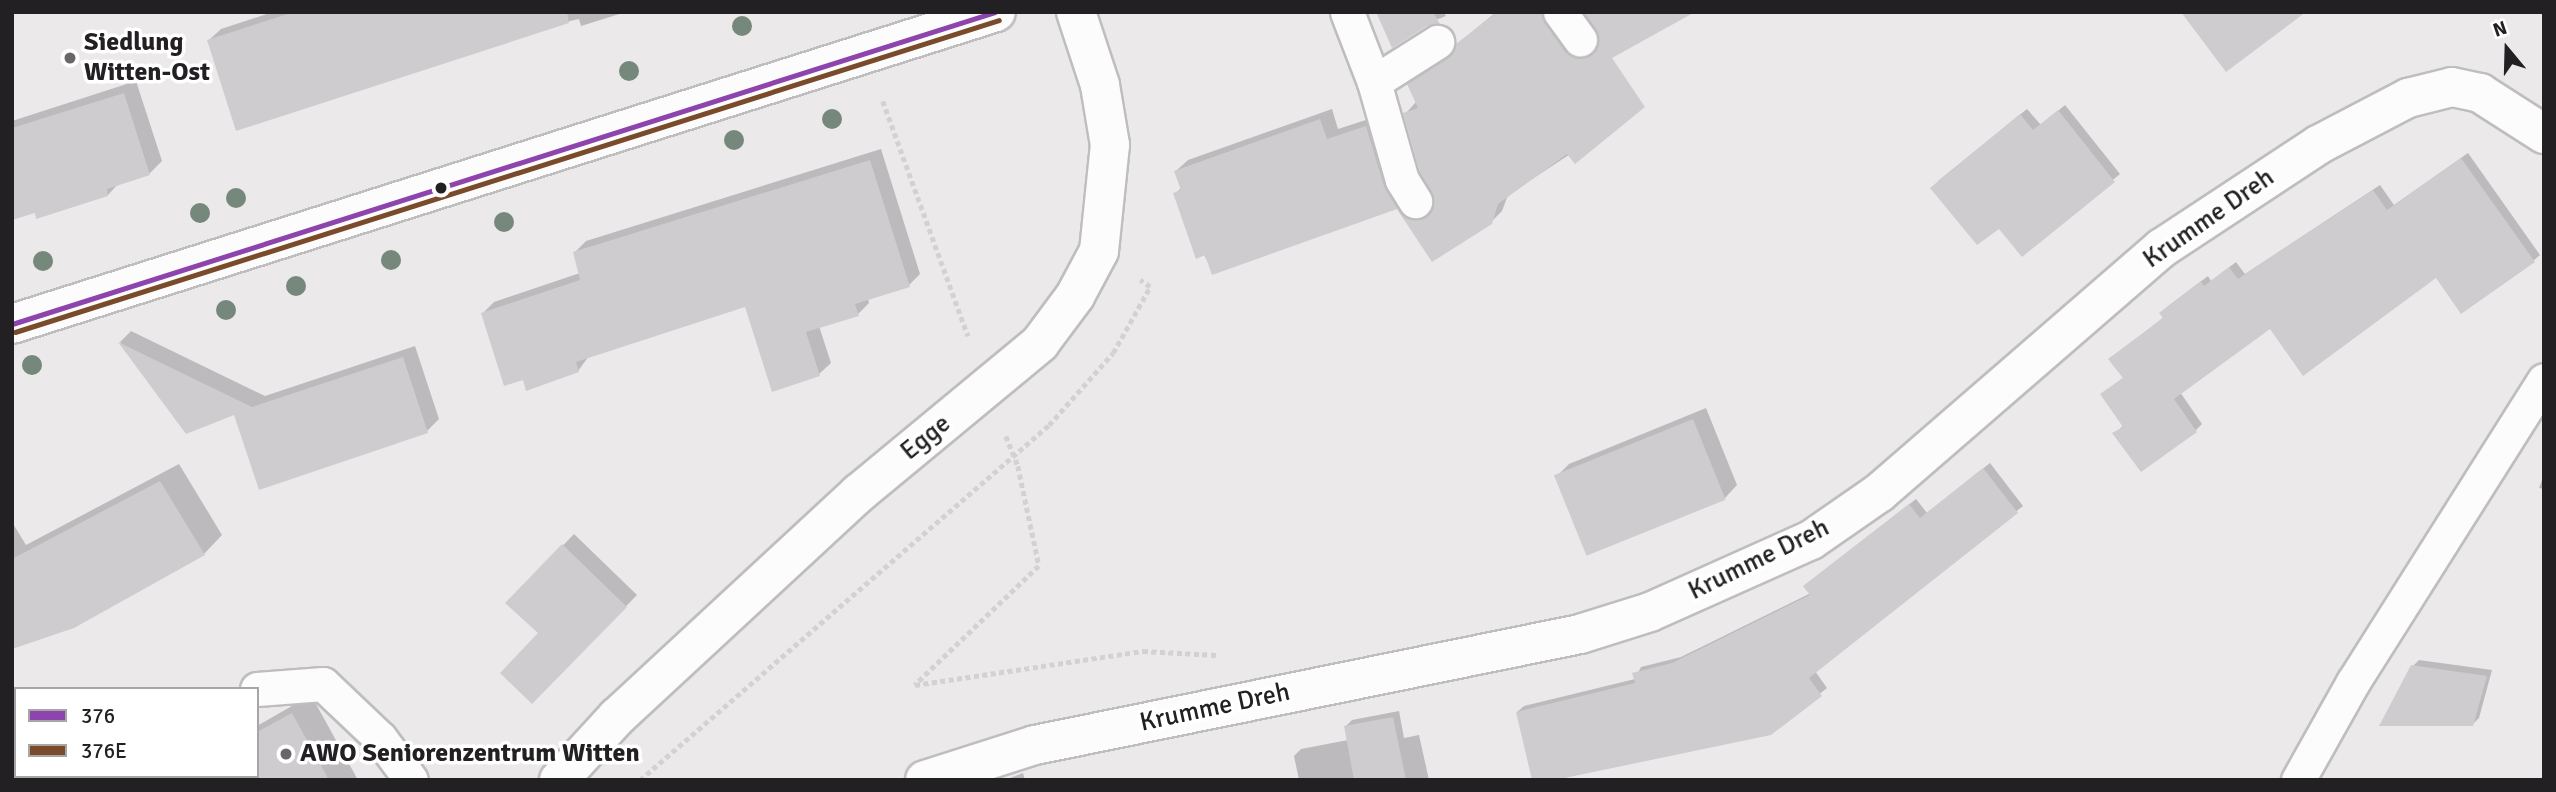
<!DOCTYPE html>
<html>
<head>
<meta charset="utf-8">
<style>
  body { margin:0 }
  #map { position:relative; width:2556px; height:792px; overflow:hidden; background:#ece9eb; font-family:Signika,sans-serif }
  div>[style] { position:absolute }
  .shadow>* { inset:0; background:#0003 }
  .building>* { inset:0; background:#ceccce; transform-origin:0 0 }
  .path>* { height:4.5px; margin-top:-2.25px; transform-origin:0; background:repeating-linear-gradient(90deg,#d2d2d2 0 5px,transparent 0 8.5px) }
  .roads { filter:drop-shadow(2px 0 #bfbebf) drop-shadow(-2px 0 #bfbebf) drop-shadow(0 2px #bfbebf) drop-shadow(0 -2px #bfbebf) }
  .lane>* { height:33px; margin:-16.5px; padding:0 16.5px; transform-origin:16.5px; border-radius:16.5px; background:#fcfcfc }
  .street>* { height:38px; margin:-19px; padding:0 19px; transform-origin:19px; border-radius:19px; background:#fcfcfc }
  .secondary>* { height:38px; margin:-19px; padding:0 19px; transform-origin:19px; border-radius:19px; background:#fcfcfc }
  .bus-1>* { height:5px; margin:-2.5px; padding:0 2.5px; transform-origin:2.5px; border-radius:2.5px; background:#8e44ad }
  .bus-2>* { height:5px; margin:-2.5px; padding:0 2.5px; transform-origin:2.5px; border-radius:2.5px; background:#7a4b2a }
  .trees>* { width:20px; height:20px; margin:-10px; border-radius:50%; background:#76887c }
  .dots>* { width:19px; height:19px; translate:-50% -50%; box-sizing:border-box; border:4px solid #fff; border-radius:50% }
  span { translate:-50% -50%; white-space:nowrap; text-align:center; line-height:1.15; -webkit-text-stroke:7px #fff; paint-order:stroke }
  .poi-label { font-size:26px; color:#222022; font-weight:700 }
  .left { translate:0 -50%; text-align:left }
  .street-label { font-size:26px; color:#222022 }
  .frame { position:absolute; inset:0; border:14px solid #222022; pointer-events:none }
  .legend { position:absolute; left:14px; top:687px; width:245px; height:91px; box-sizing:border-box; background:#fff; border:2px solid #a7a6a7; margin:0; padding:9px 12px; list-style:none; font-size:21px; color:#222022 }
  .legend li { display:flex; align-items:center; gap:14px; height:35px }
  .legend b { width:35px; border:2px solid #a7a6a7 }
  .north { position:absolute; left:2472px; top:14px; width:70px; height:70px; -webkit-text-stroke:5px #fff; paint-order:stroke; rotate:341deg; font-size:19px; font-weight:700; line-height:28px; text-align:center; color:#222022 }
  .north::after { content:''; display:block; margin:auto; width:24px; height:32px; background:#222022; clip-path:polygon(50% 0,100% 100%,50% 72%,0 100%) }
</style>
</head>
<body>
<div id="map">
  <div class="shadow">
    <div style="clip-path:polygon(273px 12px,626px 12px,581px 26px,579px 19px,570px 21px,237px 129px,209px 40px,221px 29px)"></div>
    <div style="clip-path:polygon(1378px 12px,1443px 12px,1446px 16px,1426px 24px)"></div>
    <div style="clip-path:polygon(1496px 12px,1556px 12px,1637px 110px,1508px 195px,1502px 211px,1491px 222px,1432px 260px,1397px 207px,1213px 273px,1175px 194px,1182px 187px,1176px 171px,1188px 160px,1332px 109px,1338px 129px,1378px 116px,1418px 208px,1432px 207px,1436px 200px,1405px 114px,1417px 101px,1409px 84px)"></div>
    <div style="clip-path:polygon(136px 81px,162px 161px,150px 173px,119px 183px,108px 195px,12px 218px,12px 121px)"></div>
    <div style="clip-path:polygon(2065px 105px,2120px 174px,2022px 255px,2000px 227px,1938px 181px,2027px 109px,2041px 125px)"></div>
    <div style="clip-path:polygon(881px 149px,920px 274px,909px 285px,868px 298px,869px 303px,858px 314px,819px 326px,831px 363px,819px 374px,746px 305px,589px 356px,578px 371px,524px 377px,483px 313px,494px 302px,580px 273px,575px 252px,586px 241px)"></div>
    <div style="clip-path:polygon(2468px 153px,2540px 255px,2533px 261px,2436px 276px,2270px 326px,2180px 392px,2202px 424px,2196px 430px,2115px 433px,2124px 425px,2102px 394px,2124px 377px,2111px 359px,2164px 317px,2161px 313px,2167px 307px,2208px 276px,2211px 281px,2236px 262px,2245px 274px,2380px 185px,2394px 205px)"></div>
    <div style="clip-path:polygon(131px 331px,265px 396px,415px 346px,439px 419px,427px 431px,235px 412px,186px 432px,120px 342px)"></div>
    <div style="clip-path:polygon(1706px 408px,1737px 485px,1725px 498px,1556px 477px,1569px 464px)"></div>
    <div style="clip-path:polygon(1990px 463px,2023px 506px,1815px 671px,1827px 688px,1770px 733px,1517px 712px,1524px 706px,1635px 679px,1641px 667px,1681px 657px,1811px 593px,1812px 580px,1916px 499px,1927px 513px)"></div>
    <div style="clip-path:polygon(179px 464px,222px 535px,204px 554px,13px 647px,12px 522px,26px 545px)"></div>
    <div style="clip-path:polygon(2544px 475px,2544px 489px,2539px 488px)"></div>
    <div style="clip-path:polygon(574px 534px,637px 595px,532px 702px,541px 633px,508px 603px)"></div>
    <div style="clip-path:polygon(2419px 660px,2492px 670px,2479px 718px,2472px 725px,2412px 667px)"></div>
    <div style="clip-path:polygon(311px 695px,358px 780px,173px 780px,171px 776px,257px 776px,257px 726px)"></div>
    <div style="clip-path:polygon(1399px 711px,1404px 738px,1419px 735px,1429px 780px,1299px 780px,1294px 756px,1301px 749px,1348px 740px,1345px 727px,1352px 720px)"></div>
    <div style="clip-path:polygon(1023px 773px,1025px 780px,1005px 780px)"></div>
  </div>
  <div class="building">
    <div style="clip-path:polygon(294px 12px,567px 12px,569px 23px,236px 131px,207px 40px)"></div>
    <div style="clip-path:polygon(1376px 12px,1433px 12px,1440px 24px,1427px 26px,1392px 48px)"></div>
    <div style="clip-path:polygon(1497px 12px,1541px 12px,1564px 51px,1581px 59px,1592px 55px,1599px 39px,1584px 12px,1695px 12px,1612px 58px,1645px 107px,1575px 164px,1567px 154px,1498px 204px,1492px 224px,1432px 262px,1397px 209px,1212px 275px,1205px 255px,1196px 259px,1173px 193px,1181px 190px,1174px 171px,1320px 119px,1327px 139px,1366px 126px,1384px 186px,1399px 211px,1415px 220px,1426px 217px,1434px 200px,1420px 172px,1403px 113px,1418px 108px,1407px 84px,1447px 58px,1456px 44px)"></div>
    <div style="clip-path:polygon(2181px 12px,2306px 12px,2226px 72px)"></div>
    <div style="clip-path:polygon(124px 93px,150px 175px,107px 189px,108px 196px,36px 219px,35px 213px,12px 220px,12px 128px)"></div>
    <div style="clip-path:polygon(2058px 110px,2115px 182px,2022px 257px,1999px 229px,1977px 245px,1930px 188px,2020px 114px,2033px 130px)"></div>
    <div style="clip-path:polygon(2461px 158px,2535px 262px,2461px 314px,2436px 278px,2303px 376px,2270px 329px,2174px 399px,2197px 432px,2141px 472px,2112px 433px,2123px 427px,2100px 394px,2123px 378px,2108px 359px,2163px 318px,2159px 313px,2201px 281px,2204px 286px,2229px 267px,2238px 279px,2373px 190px,2387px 210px)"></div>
    <div style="clip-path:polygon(870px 160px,910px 287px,855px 304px,859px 316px,806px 332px,820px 376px,772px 392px,745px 307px,576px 362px,579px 372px,526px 391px,523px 380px,504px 386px,481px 313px,580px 280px,573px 252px)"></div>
    <div style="clip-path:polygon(118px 342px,252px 407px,403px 357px,428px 433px,259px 490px,234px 415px,186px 434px)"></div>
    <div style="left:1693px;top:419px;width:87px;height:150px;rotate:68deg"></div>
    <div style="clip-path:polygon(1983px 468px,2018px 513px,1809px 678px,1822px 696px,1771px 735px,1555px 780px,1532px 780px,1516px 712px,1635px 683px,1632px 673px,1672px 663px,1810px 595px,1803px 586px,1909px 504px,1920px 518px)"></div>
    <div style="clip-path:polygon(160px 481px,205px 555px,74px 628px,12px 649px,12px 559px)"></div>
    <div style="clip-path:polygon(562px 544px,627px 607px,532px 704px,500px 673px,538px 633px,505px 603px)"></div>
    <div style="clip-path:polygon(2411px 665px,2487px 676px,2473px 726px,2379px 726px)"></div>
    <div style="clip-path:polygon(292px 713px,329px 780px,257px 780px,257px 732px)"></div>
    <div style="clip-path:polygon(1393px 717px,1406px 780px,1354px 780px,1344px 726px)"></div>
  </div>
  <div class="path">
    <div style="left:883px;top:101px;width:250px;rotate:70.1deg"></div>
    <div style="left:1006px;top:436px;width:32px;rotate:68deg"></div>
    <div style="left:1018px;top:466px;width:102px;rotate:78.1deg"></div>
    <div style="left:1039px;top:566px;width:172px;rotate:136.2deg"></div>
    <div style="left:915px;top:685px;width:231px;rotate:-8.5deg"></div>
    <div style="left:1143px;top:651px;width:73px;rotate:3.1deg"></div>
    <div style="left:640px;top:780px;width:542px;rotate:-40.96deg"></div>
    <div style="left:1049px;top:425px;width:96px;rotate:-48.4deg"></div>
    <div style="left:1113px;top:353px;width:76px;rotate:-60.7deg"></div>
    <div style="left:1150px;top:287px;width:12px;rotate:-145deg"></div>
  </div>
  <div class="roads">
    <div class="lane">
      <div style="left:1347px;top:12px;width:75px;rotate:68.9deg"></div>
      <div style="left:1374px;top:82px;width:102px;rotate:74.1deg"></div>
      <div style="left:1402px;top:180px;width:25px;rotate:58deg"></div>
      <div style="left:1560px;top:12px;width:34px;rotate:54deg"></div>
      <div style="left:1374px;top:82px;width:75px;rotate:-32.4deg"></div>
      <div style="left:257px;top:689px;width:66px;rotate:-4.3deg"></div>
      <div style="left:323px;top:684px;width:79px;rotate:43.5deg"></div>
      <div style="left:380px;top:738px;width:52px;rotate:53.6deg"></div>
      <div style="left:83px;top:780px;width:8px;rotate:-30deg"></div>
      <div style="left:2298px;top:780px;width:112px;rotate:-60.7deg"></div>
      <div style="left:2353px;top:682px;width:357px;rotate:-57.7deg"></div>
    </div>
    <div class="street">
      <div style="left:559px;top:780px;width:86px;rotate:-47.4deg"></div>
      <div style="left:617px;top:717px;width:330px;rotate:-42.8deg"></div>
      <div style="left:859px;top:493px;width:235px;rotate:-39.6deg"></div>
      <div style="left:1040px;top:343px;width:59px;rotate:-53.3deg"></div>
      <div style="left:1075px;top:296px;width:51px;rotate:-61.9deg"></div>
      <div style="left:1099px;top:251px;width:107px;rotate:-84.1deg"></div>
      <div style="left:1110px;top:145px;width:61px;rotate:-99.5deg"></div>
      <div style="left:1100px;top:85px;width:77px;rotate:-108.2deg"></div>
      <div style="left:925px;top:780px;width:115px;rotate:-17.7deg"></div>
      <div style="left:1035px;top:745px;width:556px;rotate:-11.51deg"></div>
      <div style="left:1580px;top:634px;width:73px;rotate:-17.4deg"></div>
      <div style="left:1650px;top:612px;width:176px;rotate:-24.1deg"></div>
      <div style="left:1811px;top:540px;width:83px;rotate:-34.7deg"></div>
      <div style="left:1879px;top:493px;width:374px;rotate:-40.9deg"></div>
      <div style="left:2162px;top:248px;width:187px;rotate:-33.4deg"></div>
      <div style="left:2318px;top:145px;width:102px;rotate:-27.6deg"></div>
      <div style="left:2408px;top:98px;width:45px;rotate:-14deg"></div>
      <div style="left:2452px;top:87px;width:29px;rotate:12deg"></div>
      <div style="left:2480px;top:93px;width:76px;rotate:32.6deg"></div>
    </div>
    <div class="secondary">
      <div style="left:12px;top:324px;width:1032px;rotate:-17.59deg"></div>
    </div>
  </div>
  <div class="bus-1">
    <div style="left:12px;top:324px;width:1031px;rotate:-17.61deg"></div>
  </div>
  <div class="bus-2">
    <div style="left:15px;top:332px;width:1032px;rotate:-17.59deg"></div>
  </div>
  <div class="trees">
    <div style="left:742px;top:26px"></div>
    <div style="left:629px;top:71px"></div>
    <div style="left:832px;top:119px"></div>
    <div style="left:734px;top:140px"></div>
    <div style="left:236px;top:198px"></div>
    <div style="left:200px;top:213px"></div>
    <div style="left:504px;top:222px"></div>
    <div style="left:391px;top:260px"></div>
    <div style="left:43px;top:261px"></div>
    <div style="left:296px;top:286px"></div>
    <div style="left:226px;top:310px"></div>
    <div style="left:32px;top:365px"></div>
  </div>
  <div class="dots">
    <div style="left:70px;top:58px;background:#696668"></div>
    <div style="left:441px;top:188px;background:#222022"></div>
    <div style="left:286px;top:754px;background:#696668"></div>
  </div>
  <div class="poi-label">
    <span class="left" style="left:84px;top:58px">Siedlung<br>Witten-Ost</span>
    <span class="left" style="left:300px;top:754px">AWO Seniorenzentrum Witten</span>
  </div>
  <div class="street-label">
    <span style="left:2209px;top:219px;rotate:-35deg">Krumme Dreh</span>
    <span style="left:926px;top:438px;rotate:-39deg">Egge</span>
    <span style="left:1759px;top:560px;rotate:-26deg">Krumme Dreh</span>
    <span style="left:1215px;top:708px;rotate:-12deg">Krumme Dreh</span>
  </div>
  <div class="frame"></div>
  <ul class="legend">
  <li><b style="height:9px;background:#8e44ad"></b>376</li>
  <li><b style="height:9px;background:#7a4b2a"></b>376E</li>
  </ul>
  <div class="north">N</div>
</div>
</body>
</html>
